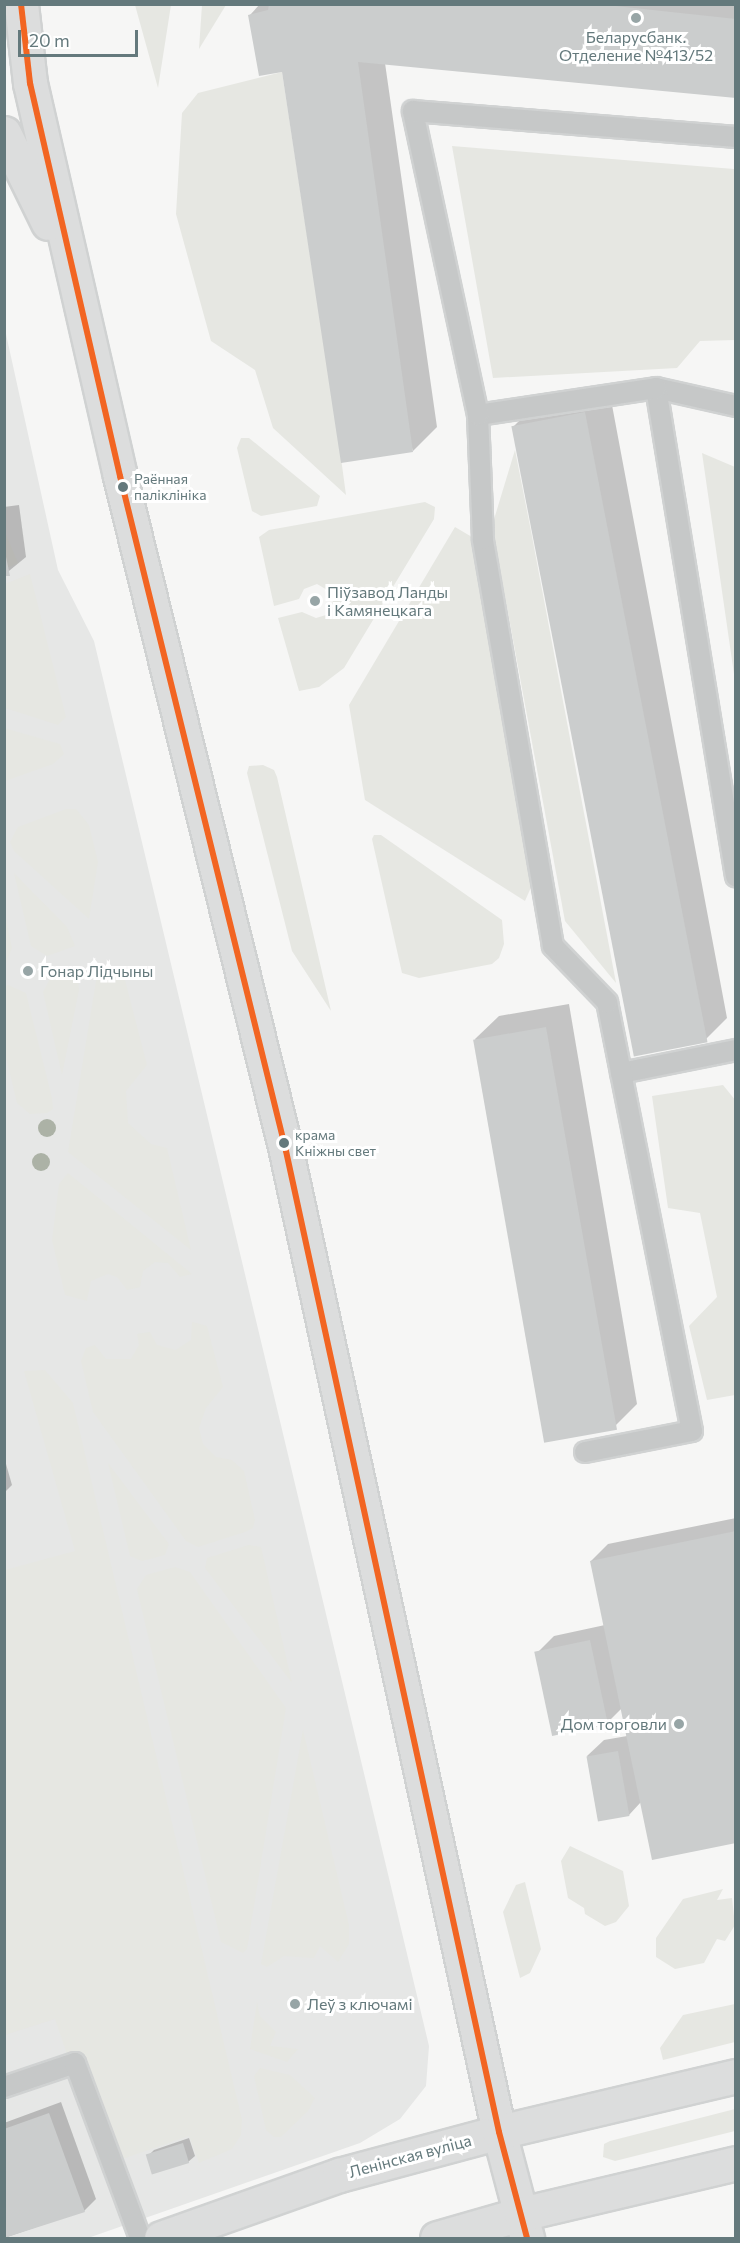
<!DOCTYPE html>
<html>
<head>
<meta charset="utf-8">
<style>
  body { margin:0 }
  #map { position:relative; width:740px; height:2243px; overflow:hidden; background:#f6f6f5; font-family:Commissioner,sans-serif }
  div>[style] { position:absolute }
  .built>* { inset:0; background:#e6e7e6 }
  .green>* { inset:0; background:#e6e7e2 }
  .shadow>* { inset:0; background:#0003 }
  .building>* { inset:0; background:#cbcdcd; transform-origin:0 0 }
  .roads { filter:drop-shadow(2px 0 #d0d2d2) drop-shadow(-2px 0 #d0d2d2) drop-shadow(0 2px #d0d2d2) drop-shadow(0 -2px #d0d2d2) }
  .service>* { height:20px; margin:-10px; padding:0 10px; transform-origin:10px; border-radius:10px; background:#c6c8c8 }
  .secondary>* { height:33px; margin:-16.5px; padding:0 16.5px; transform-origin:16.5px; border-radius:16.5px; background:#dcdddd }
  .primary>* { height:33px; margin:-16.5px; padding:0 16.5px; transform-origin:16.5px; border-radius:16.5px; background:#dcdddd }
  .bus-1>* { height:6px; margin:-3px; padding:0 3px; transform-origin:3px; border-radius:3px; background:#f26522 }
  .trees>* { width:18px; height:18px; margin:-9px; border-radius:50%; background:#acb2a6 }
  .dots>* { width:16px; height:16px; translate:-50% -50%; box-sizing:border-box; border:3px solid #fff; border-radius:50% }
  span { translate:-50% -50%; white-space:nowrap; text-align:center; line-height:1.15; -webkit-text-stroke:6px #fff; paint-order:stroke }
  .bus-label { font-size:14px; color:#64797c }
  .left { translate:0 -50%; text-align:left }
  .poi-label { font-size:16px; color:#64797c }
  .right { translate:-100% -50%; text-align:right }
  .street-label { font-size:16px; color:#64797c }
  .frame { position:absolute; inset:0; border:6px solid #64797c; pointer-events:none }
  .scale { position:absolute; left:18px; top:30px; width:120px; height:27px; box-sizing:border-box; border:3px solid #64797c; border-top:0; padding-left:8px; font-size:18px; line-height:21px; white-space:nowrap; color:#64797c; -webkit-text-stroke:4px #fff; paint-order:stroke }
</style>
</head>
<body>
<div id="map">
  <div class="built">
    <div style="clip-path:polygon(4px 325px,58px 570px,94px 641px,429px 2046px,426px 2086px,400px 2119px,360px 2143px,88px 2238px,4px 2238px)"></div>
  </div>
  <div class="green">
    <div style="clip-path:polygon(135px 5px,171px 5px,158px 88px)"></div>
    <div style="clip-path:polygon(202px 5px,226px 5px,199px 49px)"></div>
    <div style="clip-path:polygon(282px 72px,338px 436px,346px 495px,273px 428px,255px 370px,211px 341px,176px 214px,182px 113px,198px 93px)"></div>
    <div style="clip-path:polygon(452px 146px,734px 169px,735px 340px,700px 341px,677px 368px,493px 378px)"></div>
    <div style="clip-path:polygon(241px 438px,249px 438px,320px 496px,317px 506px,261px 516px,252px 511px,237px 448px)"></div>
    <div style="clip-path:polygon(515px 450px,531px 531px,616px 983px,565px 921px,492px 526px)"></div>
    <div style="clip-path:polygon(702px 453px,735px 467px,735px 681px)"></div>
    <div style="clip-path:polygon(425px 502px,435px 507px,434px 519px,344px 668px,319px 687px,299px 691px,278px 618px,302px 612px,316px 618px,326px 615px,333px 601px,329px 591px,317px 584px,304px 589px,299px 599px,274px 606px,259px 537px,269px 530px)"></div>
    <div style="clip-path:polygon(455px 527px,472px 537px,532px 885px,525px 901px,365px 800px,349px 705px)"></div>
    <div style="clip-path:polygon(4px 530px,18px 563px,5px 569px,4px 569px)"></div>
    <div style="clip-path:polygon(30px 574px,66px 717px,58px 725px,5px 708px,5px 584px)"></div>
    <div style="clip-path:polygon(4px 728px,60px 744px,64px 754px,53px 764px,5px 781px)"></div>
    <div style="clip-path:polygon(263px 765px,274px 770px,277px 777px,331px 1011px,292px 951px,247px 773px,249px 766px)"></div>
    <div style="clip-path:polygon(66px 809px,76px 809px,89px 825px,98px 862px,89px 919px,14px 851px,10px 842px,18px 827px)"></div>
    <div style="clip-path:polygon(374px 835px,381px 835px,502px 920px,504px 944px,499px 958px,492px 964px,419px 978px,402px 973px,372px 839px)"></div>
    <div style="clip-path:polygon(14px 873px,67px 927px,75px 946px,47px 956px,31px 946px)"></div>
    <div style="clip-path:polygon(4px 909px,12px 948px,5px 965px,4px 965px)"></div>
    <div style="clip-path:polygon(107px 964px,125px 980px,147px 1065px,126px 1091px,128px 1123px,151px 1144px,167px 1148px,191px 1250px,68px 1152px,98px 969px)"></div>
    <div style="clip-path:polygon(77px 970px,79px 990px,62px 1075px,43px 992px,53px 973px)"></div>
    <div style="clip-path:polygon(8px 985px,26px 993px,52px 1098px,53px 1109px,47px 1113px,30px 1114px,17px 1103px,5px 1053px,5px 986px)"></div>
    <div style="clip-path:polygon(723px 1085px,736px 1101px,735px 1395px,707px 1400px,689px 1326px,717px 1297px,700px 1213px,668px 1208px,652px 1096px)"></div>
    <div style="clip-path:polygon(68px 1173px,74px 1178px,192px 1274px,180px 1277px,168px 1263px,155px 1262px,143px 1271px,140px 1287px,127px 1290px,117px 1277px,108px 1274px,91px 1281px,87px 1301px,65px 1295px,52px 1240px,59px 1184px)"></div>
    <div style="clip-path:polygon(192px 1322px,207px 1326px,223px 1387px,206px 1408px,199px 1428px,203px 1444px,216px 1457px,232px 1460px,244px 1471px,255px 1520px,253px 1528px,245px 1532px,198px 1547px,186px 1541px,93px 1412px,81px 1361px,86px 1348px,95px 1345px,106px 1359px,131px 1359px,139px 1345px,137px 1334px,150px 1332px,157px 1345px,176px 1350px,191px 1340px)"></div>
    <div style="clip-path:polygon(45px 1370px,73px 1403px,242px 2120px,241px 2135px,232px 2149px,199px 2163px,189px 2136px,105px 2165px,55px 2019px,5px 2035px,5px 1570px,75px 1551px,24px 1371px)"></div>
    <div style="clip-path:polygon(108px 1463px,169px 1544px,165px 1555px,142px 1561px,130px 1556px)"></div>
    <div style="clip-path:polygon(249px 1545px,261px 1547px,292px 1683px,205px 1568px,207px 1558px)"></div>
    <div style="clip-path:polygon(175px 1567px,190px 1572px,286px 1708px,247px 1949px,243px 1953px,221px 1942px,139px 1598px,137px 1589px,146px 1575px)"></div>
    <div style="clip-path:polygon(303px 1730px,349px 1925px,349px 1944px,338px 1962px,320px 1946px,314px 1958px,284px 1956px,267px 1967px,261px 1964px)"></div>
    <div style="clip-path:polygon(570px 1846px,623px 1871px,629px 1906px,616px 1922px,605px 1926px,585px 1914px,584px 1908px,568px 1898px,561px 1861px)"></div>
    <div style="clip-path:polygon(525px 1882px,541px 1949px,530px 1973px,520px 1978px,503px 1912px,516px 1885px)"></div>
    <div style="clip-path:polygon(723px 1889px,717px 1900px,732px 1898px,735px 1925px,725px 1941px,717px 1939px,704px 1963px,675px 1969px,656px 1957px,656px 1938px,683px 1899px)"></div>
    <div style="clip-path:polygon(257px 2002px,260px 2016px,276px 2032px,270px 2046px,298px 2049px,287px 2062px,250px 2049px)"></div>
    <div style="clip-path:polygon(735px 2004px,735px 2042px,663px 2060px,660px 2048px,683px 2015px)"></div>
    <div style="clip-path:polygon(260px 2068px,290px 2075px,315px 2098px,308px 2111px,281px 2137px,274px 2137px,266px 2130px,254px 2076px)"></div>
    <div style="clip-path:polygon(735px 2109px,735px 2131px,615px 2161px,603px 2157px,604px 2144px,610px 2141px)"></div>
  </div>
  <div class="shadow">
    <div style="clip-path:polygon(260px 4px,736px 4px,736px 96px,385px 63px,437px 427px,413px 451px,284px 71px,250px 15px)"></div>
    <div style="clip-path:polygon(609px 389px,727px 1018px,703px 1042px,513px 427px,537px 403px)"></div>
    <div style="clip-path:polygon(19px 505px,26px 557px,4px 575px,4px 507px)"></div>
    <div style="clip-path:polygon(569px 1004px,637px 1404px,613px 1428px,475px 1039px,499px 1016px)"></div>
    <div style="clip-path:polygon(4px 1457px,12px 1485px,4px 1493px)"></div>
    <div style="clip-path:polygon(736px 1518px,736px 1841px,641px 1802px,629px 1815px,587px 1756px,604px 1740px,627px 1736px,622px 1708px,607px 1723px,537px 1653px,554px 1636px,605px 1625px,591px 1561px,608px 1544px)"></div>
    <div style="clip-path:polygon(61px 2102px,96px 2199px,84px 2211px,4px 2238px,4px 2123px)"></div>
    <div style="clip-path:polygon(189px 2138px,195px 2156px,188px 2162px,148px 2156px,154px 2150px)"></div>
  </div>
  <div class="building">
    <div style="clip-path:polygon(269px 4px,597px 4px,736px 19px,736px 98px,358px 62px,413px 452px,341px 463px,282px 72px,259px 76px,248px 15px,268px 10px)"></div>
    <div style="left:585px;top:412px;width:642px;height:75px;rotate:79deg"></div>
    <div style="clip-path:polygon(4px 547px,10px 576px,4px 576px)"></div>
    <div style="left:546px;top:1027px;width:409px;height:74px;rotate:80deg"></div>
    <div style="clip-path:polygon(736px 1531px,736px 1843px,652px 1860px,590px 1561px)"></div>
    <div style="left:590px;top:1640px;width:86px;height:57px;rotate:78deg"></div>
    <div style="left:618px;top:1751px;width:66px;height:32px;rotate:80deg"></div>
    <div style="clip-path:polygon(49px 2113px,85px 2212px,4px 2238px,4px 2129px)"></div>
    <div style="left:183px;top:2143px;width:21px;height:39px;rotate:73deg"></div>
  </div>
  <div class="roads">
    <div class="service">
      <div style="left:736px;top:406px;width:82px;rotate:-167.3deg"></div>
      <div style="left:656px;top:388px;width:495px;rotate:80.7deg"></div>
      <div style="left:478px;top:415px;width:180px;rotate:-8.6deg"></div>
      <div style="left:621px;top:1073px;width:117px;rotate:-11.3deg"></div>
      <div style="left:585px;top:1452px;width:109px;rotate:-11.1deg"></div>
      <div style="left:692px;top:1431px;width:437px;rotate:-101.2deg"></div>
      <div style="left:607px;top:1002px;width:78px;rotate:-134deg"></div>
      <div style="left:553px;top:946px;width:413px;rotate:-99.8deg"></div>
      <div style="left:483px;top:539px;width:124px;rotate:-92.3deg"></div>
      <div style="left:478px;top:415px;width:311px;rotate:-102.1deg"></div>
      <div style="left:413px;top:111px;width:324px;rotate:4.6deg"></div>
      <div style="left:4px;top:2087px;width:75px;rotate:-18.7deg"></div>
      <div style="left:75px;top:2063px;width:187px;rotate:69.6deg"></div>
    </div>
    <div class="secondary">
      <div style="left:21px;top:4px;width:80px;rotate:83.5deg"></div>
      <div style="left:30px;top:83px;width:403px;rotate:77.1deg"></div>
      <div style="left:120px;top:476px;width:695px;rotate:76.18deg"></div>
      <div style="left:286px;top:1151px;width:1004px;rotate:77.75deg"></div>
      <div style="left:4px;top:133px;width:100px;rotate:63.9deg"></div>
    </div>
    <div class="primary">
      <div style="left:499px;top:2132px;width:110px;rotate:75.2deg"></div>
      <div style="left:161px;top:2238px;width:189px;rotate:-19.5deg"></div>
      <div style="left:339px;top:2175px;width:166px;rotate:-15deg"></div>
      <div style="left:499px;top:2132px;width:244px;rotate:-13.3deg"></div>
      <div style="left:437px;top:2238px;width:87px;rotate:-15.9deg"></div>
      <div style="left:521px;top:2214px;width:221px;rotate:-13.3deg"></div>
    </div>
  </div>
  <div class="bus-1">
    <div style="left:21px;top:4px;width:80px;rotate:83.5deg"></div>
    <div style="left:30px;top:83px;width:403px;rotate:77.1deg"></div>
    <div style="left:120px;top:476px;width:695px;rotate:76.18deg"></div>
    <div style="left:286px;top:1151px;width:1004px;rotate:77.75deg"></div>
    <div style="left:499px;top:2132px;width:110px;rotate:75.2deg"></div>
  </div>
  <div class="trees">
    <div style="left:47px;top:1128px"></div>
    <div style="left:41px;top:1162px"></div>
  </div>
  <div class="dots">
    <div style="left:636px;top:18px;background:#97a5a6"></div>
    <div style="left:123px;top:487px;background:#64797c"></div>
    <div style="left:315px;top:601px;background:#97a5a6"></div>
    <div style="left:28px;top:971px;background:#97a5a6"></div>
    <div style="left:284px;top:1143px;background:#64797c"></div>
    <div style="left:679px;top:1724px;background:#97a5a6"></div>
    <div style="left:295px;top:2004px;background:#97a5a6"></div>
  </div>
  <div class="bus-label">
    <span class="left" style="left:134px;top:487px">Раённая<br>паліклініка</span>
    <span class="left" style="left:295px;top:1143px">крама<br>Кніжны свет</span>
  </div>
  <div class="poi-label">
    <span style="left:636px;top:46px">Беларусбанк.<br>Отделение №413/52</span>
    <span class="left" style="left:327px;top:601px">Піўзавод Ланды<br>і Камянецкага</span>
    <span class="left" style="left:40px;top:971px">Гонар Лідчыны</span>
    <span class="right" style="left:667px;top:1724px">Дом торговли</span>
    <span class="left" style="left:307px;top:2004px">Леў з ключамі</span>
  </div>
  <div class="street-label">
    <span style="left:410px;top:2156px;rotate:-15deg">Ленінская вуліца</span>
  </div>
  <div class="frame"></div>
  <div class="scale">20 m</div>
</div>
</body>
</html>
